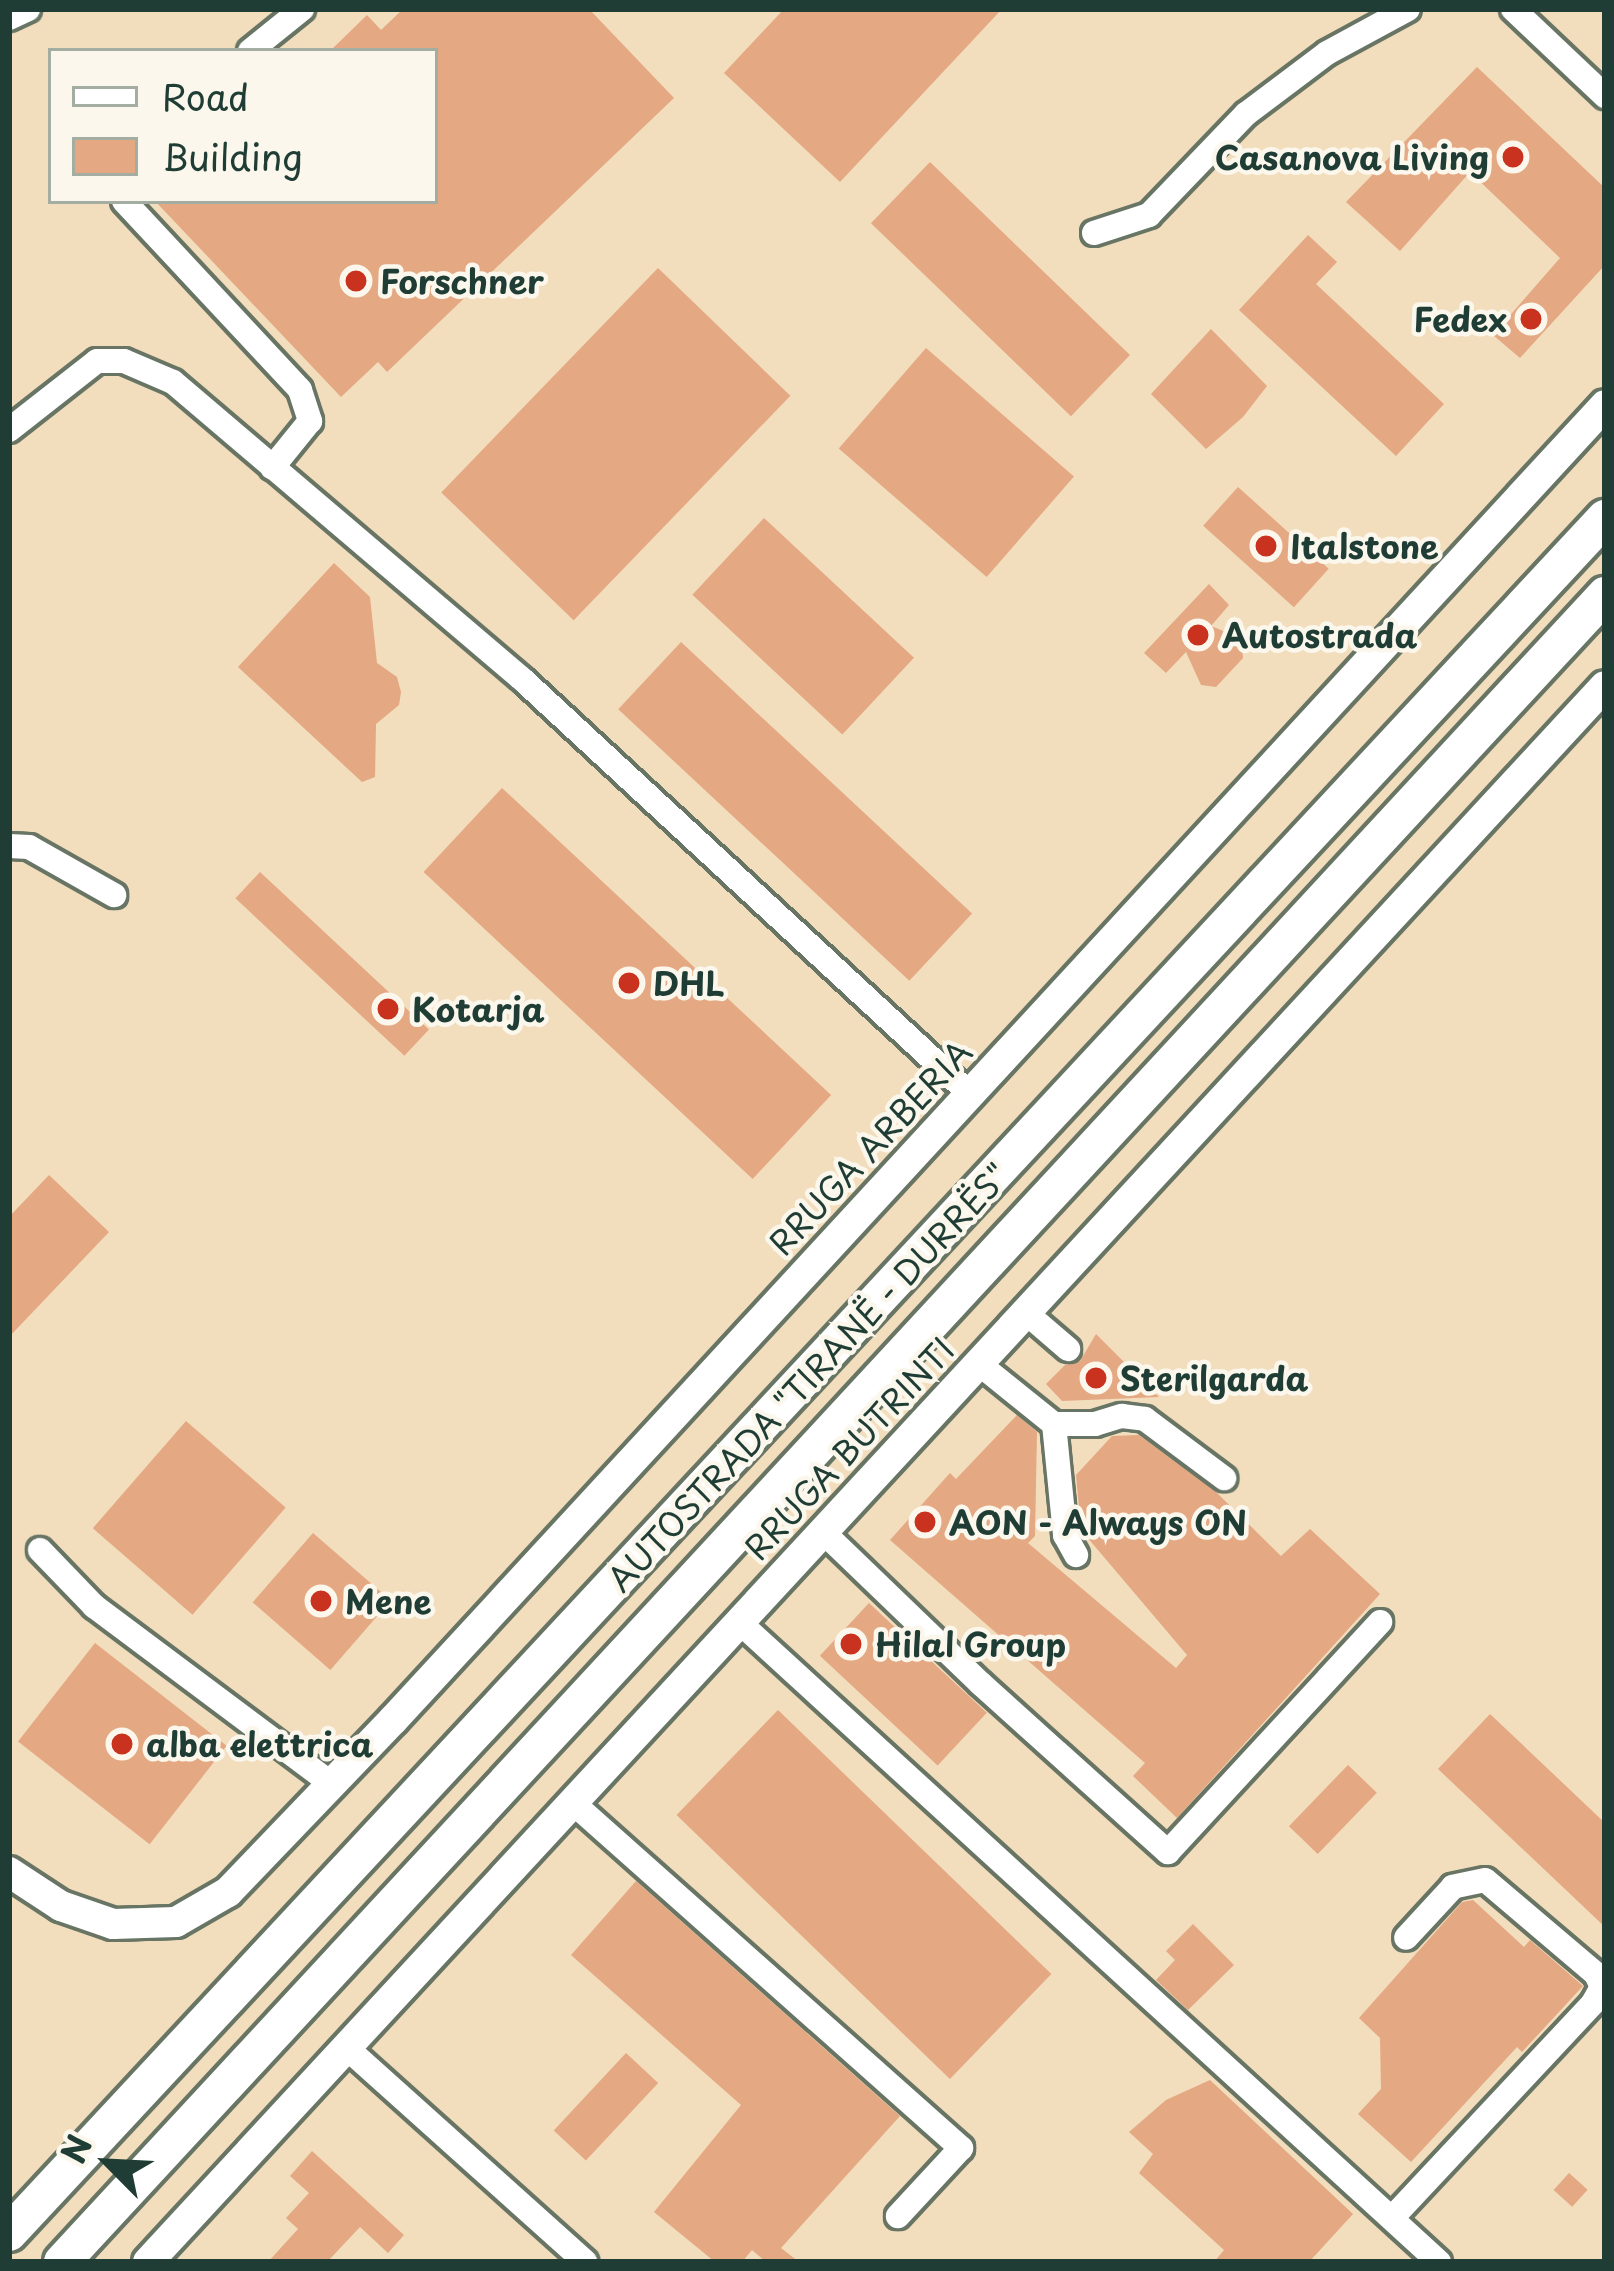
<!DOCTYPE html>
<html>
<head>
<meta charset="utf-8">
<style>
  body { margin:0 }
  #map { position:relative; width:1614px; height:2271px; overflow:hidden; background:#f2ddbd; font-family:"Playpen Sans",sans-serif }
  div>[style] { position:absolute }
  .building>* { inset:0; background:#e4a882; transform-origin:0 0 }
  .roads { filter:drop-shadow(3px 0 #697564) drop-shadow(-3px 0 #697564) drop-shadow(0 3px #697564) drop-shadow(0 -3px #697564) }
  .minor>* { height:24px; margin:-12px; padding:0 12px; transform-origin:12px; border-radius:12px; background:#fff }
  .major>* { height:30px; margin:-15px; padding:0 15px; transform-origin:15px; border-radius:15px; background:#fff }
  .highway>* { height:36px; margin:-18px; padding:0 18px; transform-origin:18px; border-radius:18px; background:#fff }
  .dots>* { width:33px; height:33px; translate:-50% -50%; box-sizing:border-box; border:6px solid #fbf7ec; border-radius:50% }
  span { translate:-50% -50%; white-space:nowrap; text-align:center; line-height:1.15; -webkit-text-stroke:9px #fbf7ec; paint-order:stroke }
  .poi-label { font-size:33px; color:#1f3d34; font-weight:700 }
  .right { translate:-100% -50%; text-align:right }
  .left { translate:0 -50%; text-align:left }
  .street-label { font-size:33px; color:#1f3d34 }
  .frame { position:absolute; inset:0; border:12px solid #1f3d34; pointer-events:none }
  .legend { position:absolute; left:48px; top:48px; width:390px; height:156px; box-sizing:border-box; background:#fbf7ec; border:3px solid #a3ada2; margin:0; padding:15px 21px; list-style:none; font-size:36px; color:#1f3d34 }
  .legend li { display:flex; align-items:center; gap:24px; height:60px }
  .legend b { width:60px; border:3px solid #a3ada2 }
  .north { position:absolute; left:48px; top:2103px; width:120px; height:120px; -webkit-text-stroke:9px #fbf7ec; paint-order:stroke; rotate:294deg; font-size:33px; font-weight:700; line-height:48px; text-align:center; color:#1f3d34 }
  .north::after { content:''; display:block; margin:auto; width:42px; height:54px; background:#1f3d34; clip-path:polygon(50% 0,100% 100%,50% 72%,0 100%) }
</style>
</head>
<body>
<div id="map">
  <div class="building">
    <div style="clip-path:polygon(403px 9px,589px 9px,674px 98px,387px 372px,378px 362px,341px 397px,155px 201px,435px 201px,435px 51px,330px 51px,367px 15px,381px 30px)"></div>
    <div style="clip-path:polygon(784px 9px,1002px 9px,840px 182px,724px 73px)"></div>
    <div style="clip-path:polygon(1477px 67px,1605px 188px,1605px 265px,1520px 358px,1493px 335px,1560px 258px,1470px 172px,1400px 251px,1346px 202px)"></div>
    <div style="left:930px;top:162px;width:278px;height:85px;rotate:44deg"></div>
    <div style="clip-path:polygon(1308px 235px,1337px 262px,1316px 284px,1444px 404px,1396px 456px,1239px 310px)"></div>
    <div style="left:658px;top:268px;width:184px;height:312px;rotate:44deg"></div>
    <div style="clip-path:polygon(1211px 329px,1267px 386px,1243px 417px,1206px 449px,1151px 394px)"></div>
    <div style="left:926px;top:348px;width:196px;height:133px;rotate:41deg"></div>
    <div style="left:1238px;top:487px;width:122px;height:52px;rotate:42deg"></div>
    <div style="left:764px;top:518px;width:205px;height:105px;rotate:43deg"></div>
    <div style="clip-path:polygon(334px 563px,370px 597px,377px 663px,397px 677px,401px 692px,399px 705px,376px 724px,375px 777px,362px 782px,238px 667px)"></div>
    <div style="clip-path:polygon(1209px 584px,1229px 605px,1211px 626px,1241px 638px,1243px 658px,1216px 687px,1201px 685px,1186px 652px,1166px 673px,1144px 653px)"></div>
    <div style="left:681px;top:642px;width:398px;height:92px;rotate:43deg"></div>
    <div style="left:502px;top:788px;width:450px;height:115px;rotate:43deg"></div>
    <div style="left:260px;top:872px;width:231px;height:36px;rotate:43deg"></div>
    <div style="clip-path:polygon(49px 1175px,109px 1232px,9px 1337px,9px 1217px)"></div>
    <div style="clip-path:polygon(1096px 1334px,1159px 1397px,1062px 1401px,1046px 1384px,1065px 1365px,1080px 1361px)"></div>
    <div style="clip-path:polygon(1017px 1415px,1037px 1432px,1035px 1536px,1028px 1543px,1176px 1668px,1187px 1655px,1081px 1530px,1076px 1475px,1112px 1436px,1139px 1435px,1215px 1491px,1281px 1556px,1310px 1529px,1380px 1594px,1177px 1818px,1133px 1776px,1145px 1763px,890px 1540px,950px 1473px,956px 1479px)"></div>
    <div style="left:186px;top:1421px;width:132px;height:142px;rotate:41deg"></div>
    <div style="left:313px;top:1533px;width:103px;height:92px;rotate:41deg"></div>
    <div style="left:869px;top:1603px;width:161px;height:72px;rotate:43deg"></div>
    <div style="left:95px;top:1643px;width:167px;height:125px;rotate:38deg"></div>
    <div style="left:778px;top:1710px;width:380px;height:146px;rotate:44deg"></div>
    <div style="clip-path:polygon(1490px 1714px,1605px 1823px,1605px 1927px,1438px 1769px)"></div>
    <div style="left:1348px;top:1765px;width:40px;height:85px;rotate:44deg"></div>
    <div style="clip-path:polygon(636px 1881px,900px 2116px,781px 2248px,799px 2262px,766px 2262px,752px 2250px,742px 2262px,715px 2262px,654px 2212px,741px 2105px,571px 1955px)"></div>
    <div style="clip-path:polygon(1473px 1900px,1524px 1947px,1530px 1940px,1583px 1986px,1522px 2052px,1517px 2047px,1411px 2162px,1358px 2114px,1381px 2089px,1380px 2038px,1359px 2018px,1462px 1902px)"></div>
    <div style="clip-path:polygon(1193px 1924px,1234px 1965px,1188px 2010px,1156px 1980px,1175px 1960px,1166px 1951px)"></div>
    <div style="left:626px;top:2053px;width:44px;height:106px;rotate:43deg"></div>
    <div style="clip-path:polygon(1210px 2080px,1353px 2214px,1309px 2262px,1214px 2262px,1224px 2250px,1139px 2173px,1153px 2154px,1129px 2132px,1166px 2100px)"></div>
    <div style="clip-path:polygon(312px 2151px,404px 2235px,388px 2253px,360px 2227px,327px 2262px,268px 2262px,298px 2229px,286px 2218px,309px 2193px,290px 2176px)"></div>
    <div style="left:1569px;top:2173px;width:25px;height:23px;rotate:42deg"></div>
  </div>
  <div class="roads">
    <div class="minor">
      <div style="left:1513px;top:9px;width:127px;rotate:43.4deg"></div>
      <div style="left:9px;top:18px;width:21px;rotate:-25deg"></div>
      <div style="left:250px;top:51px;width:67px;rotate:-38.9deg"></div>
      <div style="left:124px;top:201px;width:258px;rotate:47deg"></div>
      <div style="left:300px;top:390px;width:33px;rotate:72deg"></div>
      <div style="left:310px;top:421px;width:60px;rotate:129deg"></div>
      <div style="left:1094px;top:233px;width:58px;rotate:-18.1deg"></div>
      <div style="left:1149px;top:215px;width:140px;rotate:-46.2deg"></div>
      <div style="left:1246px;top:114px;width:101px;rotate:-37deg"></div>
      <div style="left:1327px;top:53px;width:92px;rotate:-28.5deg"></div>
      <div style="left:9px;top:430px;width:112px;rotate:-38.1deg"></div>
      <div style="left:97px;top:361px;width:27px"></div>
      <div style="left:124px;top:361px;width:53px;rotate:23.2deg"></div>
      <div style="left:173px;top:382px;width:458px;rotate:40.4deg"></div>
      <div style="left:522px;top:679px;width:609px;rotate:42.81deg"></div>
      <div style="left:9px;top:846px;width:20px;rotate:3deg"></div>
      <div style="left:29px;top:847px;width:98px;rotate:29.5deg"></div>
      <div style="left:1025px;top:1312px;width:57px;rotate:40.7deg"></div>
      <div style="left:978px;top:1363px;width:97px;rotate:38.8deg"></div>
      <div style="left:1054px;top:1424px;width:112px;rotate:84.3deg"></div>
      <div style="left:1065px;top:1535px;width:23px;rotate:61deg"></div>
      <div style="left:1054px;top:1424px;width:41px"></div>
      <div style="left:1095px;top:1424px;width:28px;rotate:-17deg"></div>
      <div style="left:1122px;top:1416px;width:23px;rotate:7deg"></div>
      <div style="left:1145px;top:1419px;width:99px;rotate:36.8deg"></div>
      <div style="left:822px;top:1531px;width:219px;rotate:43.9deg"></div>
      <div style="left:980px;top:1683px;width:253px;rotate:42deg"></div>
      <div style="left:1168px;top:1852px;width:313px;rotate:-47.3deg"></div>
      <div style="left:40px;top:1550px;width:78px;rotate:46deg"></div>
      <div style="left:94px;top:1606px;width:297px;rotate:36.8deg"></div>
      <div style="left:738px;top:1621px;width:950px;rotate:42.44deg"></div>
      <div style="left:572px;top:1802px;width:521px;rotate:41.65deg"></div>
      <div style="left:961px;top:2148px;width:93px;rotate:132.8deg"></div>
      <div style="left:348px;top:2049px;width:319px;rotate:41.9deg"></div>
      <div style="left:1392px;top:2218px;width:294px;rotate:-46.9deg"></div>
      <div style="left:1593px;top:2003px;width:18px;rotate:-61deg"></div>
      <div style="left:1602px;top:1987px;width:14px;rotate:-115deg"></div>
      <div style="left:1596px;top:1974px;width:145px;rotate:-139.7deg"></div>
      <div style="left:1485px;top:1880px;width:33px;rotate:168deg"></div>
      <div style="left:1453px;top:1887px;width:69px;rotate:132.7deg"></div>
    </div>
    <div class="major">
      <div style="left:9px;top:1872px;width:62px;rotate:33.2deg"></div>
      <div style="left:61px;top:1906px;width:55px;rotate:19.1deg"></div>
      <div style="left:113px;top:1924px;width:63px;rotate:-1.8deg"></div>
      <div style="left:176px;top:1922px;width:60px;rotate:-30deg"></div>
      <div style="left:228px;top:1892px;width:238px;rotate:-46.2deg"></div>
      <div style="left:393px;top:1720px;width:1788px;rotate:-47.33deg"></div>
      <div style="left:148px;top:2262px;width:2146px;rotate:-47.25deg"></div>
    </div>
    <div class="highway">
      <div style="left:9px;top:2233px;width:2343px;rotate:-47.06deg"></div>
      <div style="left:62px;top:2262px;width:2272px;rotate:-47.21deg"></div>
    </div>
  </div>
  <div class="dots">
    <div style="left:1513px;top:157px;background:#c8321e"></div>
    <div style="left:356px;top:281px;background:#c8321e"></div>
    <div style="left:1531px;top:319px;background:#c8321e"></div>
    <div style="left:1266px;top:546px;background:#c8321e"></div>
    <div style="left:1198px;top:635px;background:#c8321e"></div>
    <div style="left:629px;top:983px;background:#c8321e"></div>
    <div style="left:388px;top:1009px;background:#c8321e"></div>
    <div style="left:1096px;top:1378px;background:#c8321e"></div>
    <div style="left:925px;top:1522px;background:#c8321e"></div>
    <div style="left:321px;top:1601px;background:#c8321e"></div>
    <div style="left:851px;top:1644px;background:#c8321e"></div>
    <div style="left:122px;top:1744px;background:#c8321e"></div>
  </div>
  <div class="poi-label">
    <span class="right" style="left:1489px;top:157px">Casanova Living</span>
    <span class="left" style="left:380px;top:281px">Forschner</span>
    <span class="right" style="left:1507px;top:319px">Fedex</span>
    <span class="left" style="left:1290px;top:546px">Italstone</span>
    <span class="left" style="left:1222px;top:635px">Autostrada</span>
    <span class="left" style="left:653px;top:983px">DHL</span>
    <span class="left" style="left:412px;top:1009px">Kotarja</span>
    <span class="left" style="left:1120px;top:1378px">Sterilgarda</span>
    <span class="left" style="left:949px;top:1522px">AON - Always ON</span>
    <span class="left" style="left:345px;top:1601px">Mene</span>
    <span class="left" style="left:875px;top:1644px">Hilal Group</span>
    <span class="left" style="left:146px;top:1744px">alba elettrica</span>
  </div>
  <div class="street-label">
    <span style="left:870px;top:1147px;rotate:-47deg">RRUGA ARBERIA</span>
    <span style="left:808px;top:1377px;rotate:-47deg">AUTOSTRADA "TIRANË - DURRËS"</span>
    <span style="left:849px;top:1448px;rotate:-47deg">RRUGA BUTRINTI</span>
  </div>
  <div class="frame"></div>
  <ul class="legend">
  <li><b style="height:15px;background:#fff"></b>Road</li>
  <li><b style="height:33px;background:#e4a882"></b>Building</li>
  </ul>
  <div class="north">N</div>
</div>
</body>
</html>
